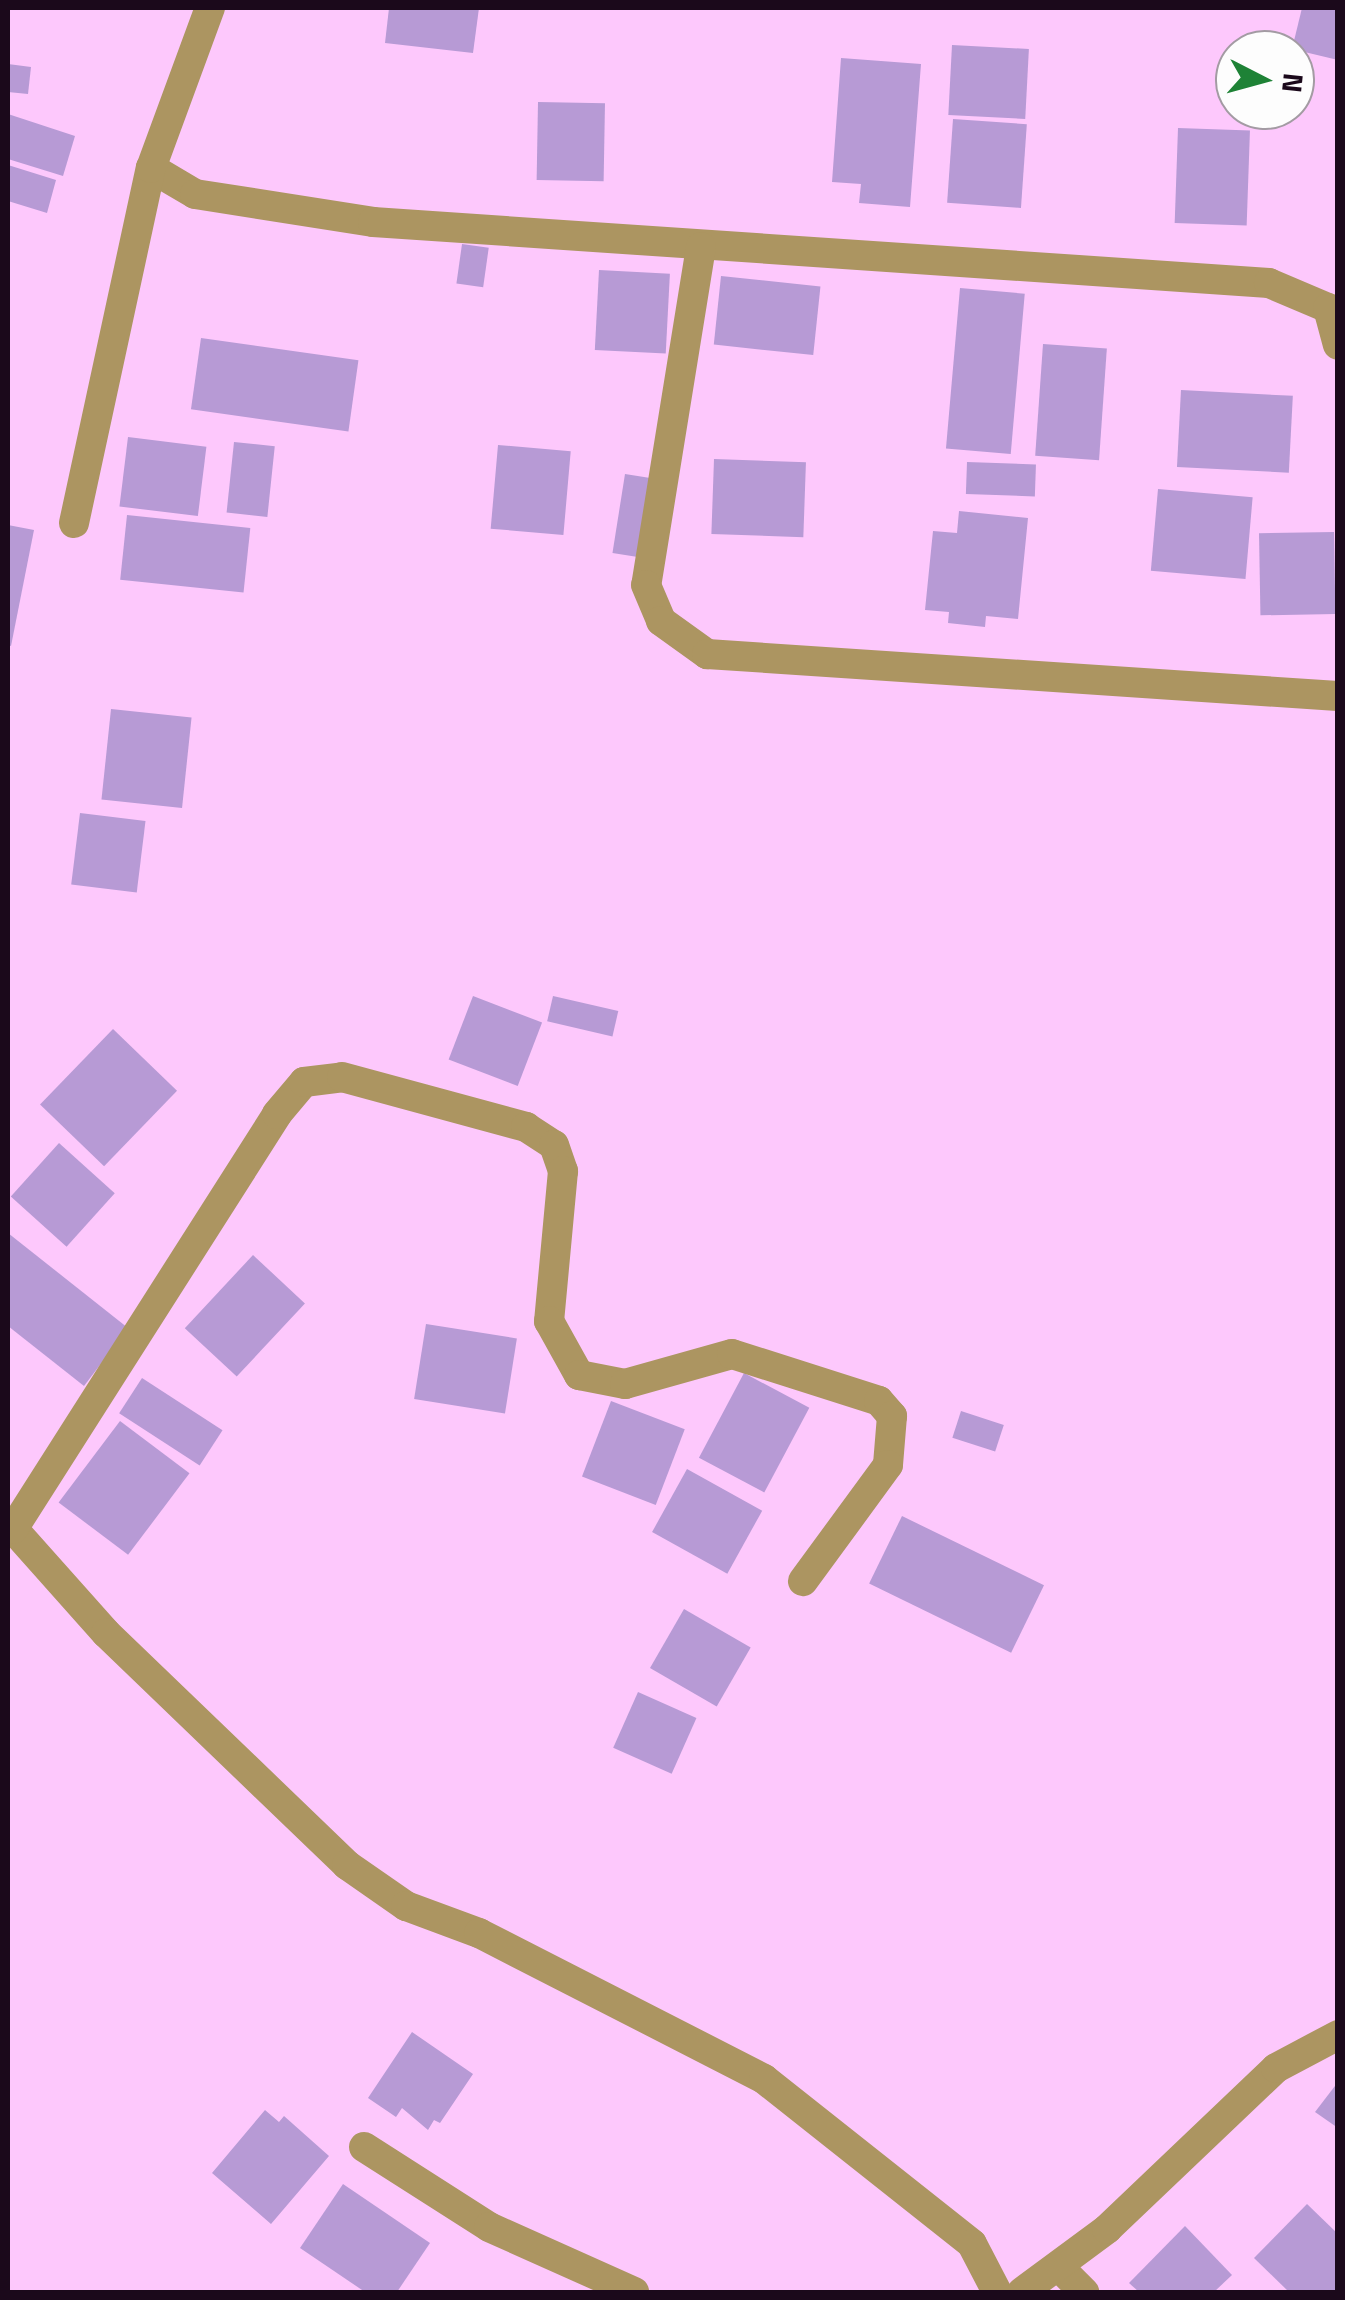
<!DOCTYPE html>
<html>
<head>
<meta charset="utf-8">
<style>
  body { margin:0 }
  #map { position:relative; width:1345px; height:2300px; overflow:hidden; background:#fdc8fc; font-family:"Titillium Web",sans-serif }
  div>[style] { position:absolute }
  .building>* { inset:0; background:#b79ad5; transform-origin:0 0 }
  .street>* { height:30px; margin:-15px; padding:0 15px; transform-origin:15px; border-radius:15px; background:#ac9561 }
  span { translate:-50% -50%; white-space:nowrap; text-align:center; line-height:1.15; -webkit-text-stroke:9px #fdfdfd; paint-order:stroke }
  .frame { position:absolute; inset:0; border:10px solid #1b091b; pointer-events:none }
  .north { position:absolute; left:1215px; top:30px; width:100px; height:100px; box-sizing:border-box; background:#fdfdfd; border:2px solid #a39ba3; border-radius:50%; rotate:96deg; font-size:28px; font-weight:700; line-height:40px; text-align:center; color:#1b091b }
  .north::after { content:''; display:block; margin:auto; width:35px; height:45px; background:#1e8236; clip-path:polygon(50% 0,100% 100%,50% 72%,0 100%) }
</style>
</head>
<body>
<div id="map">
  <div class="building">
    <div style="clip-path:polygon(389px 8px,479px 8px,473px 53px,385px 43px)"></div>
    <div style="clip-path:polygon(1302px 8px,1338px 8px,1338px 60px,1292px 49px)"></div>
    <div style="left:952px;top:45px;width:77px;height:70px;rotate:3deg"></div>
    <div style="clip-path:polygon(841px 58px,921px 64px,910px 207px,859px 203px,861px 184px,832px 182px)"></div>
    <div style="clip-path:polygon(8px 64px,31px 67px,28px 94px,8px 92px)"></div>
    <div style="left:538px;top:102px;width:67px;height:78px;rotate:1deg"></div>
    <div style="clip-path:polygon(8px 114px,75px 136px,63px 176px,8px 159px)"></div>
    <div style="left:953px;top:119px;width:74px;height:84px;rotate:4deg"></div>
    <div style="left:1178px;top:128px;width:72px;height:95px;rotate:2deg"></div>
    <div style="clip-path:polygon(8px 165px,56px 180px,47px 213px,8px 201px)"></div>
    <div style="left:462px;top:244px;width:27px;height:40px;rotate:8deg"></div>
    <div style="left:599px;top:270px;width:71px;height:80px;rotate:3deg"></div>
    <div style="left:721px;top:276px;width:100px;height:69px;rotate:6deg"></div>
    <div style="left:960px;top:288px;width:65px;height:161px;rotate:5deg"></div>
    <div style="left:201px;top:338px;width:159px;height:72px;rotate:8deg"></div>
    <div style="left:1043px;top:344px;width:64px;height:112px;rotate:4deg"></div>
    <div style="left:1181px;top:390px;width:112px;height:77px;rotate:3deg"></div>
    <div style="left:128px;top:437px;width:79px;height:70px;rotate:7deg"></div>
    <div style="left:234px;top:442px;width:41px;height:71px;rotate:6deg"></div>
    <div style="left:498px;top:445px;width:73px;height:84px;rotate:5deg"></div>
    <div style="left:714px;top:459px;width:92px;height:75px;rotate:2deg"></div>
    <div style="left:967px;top:462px;width:69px;height:32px;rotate:2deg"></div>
    <div style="left:625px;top:474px;width:32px;height:80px;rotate:9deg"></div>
    <div style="left:1158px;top:489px;width:95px;height:82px;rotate:5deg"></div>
    <div style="clip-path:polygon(959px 511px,1028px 518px,1018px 619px,986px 616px,985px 627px,948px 623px,949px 612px,925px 610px,933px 531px,957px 533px)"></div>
    <div style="left:127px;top:515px;width:124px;height:65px;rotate:6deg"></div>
    <div style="clip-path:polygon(8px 525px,34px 530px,11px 646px,8px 645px)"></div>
    <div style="left:1334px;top:532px;width:82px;height:75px;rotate:89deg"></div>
    <div style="left:111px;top:709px;width:81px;height:91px;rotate:6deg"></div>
    <div style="left:80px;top:813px;width:66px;height:72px;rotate:7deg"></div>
    <div style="left:473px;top:996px;width:74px;height:68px;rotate:21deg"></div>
    <div style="left:553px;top:996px;width:67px;height:26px;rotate:13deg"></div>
    <div style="left:113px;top:1029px;width:89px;height:105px;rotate:44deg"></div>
    <div style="left:59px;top:1143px;width:75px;height:72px;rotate:42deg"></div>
    <div style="clip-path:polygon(8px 1233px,128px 1328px,84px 1386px,8px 1326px)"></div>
    <div style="left:253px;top:1255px;width:71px;height:100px;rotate:43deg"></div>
    <div style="left:426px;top:1324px;width:92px;height:76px;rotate:9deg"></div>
    <div style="left:744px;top:1373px;width:74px;height:96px;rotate:28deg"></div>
    <div style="left:142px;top:1378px;width:96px;height:42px;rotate:33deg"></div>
    <div style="left:611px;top:1401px;width:79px;height:81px;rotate:21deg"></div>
    <div style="left:961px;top:1411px;width:45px;height:28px;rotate:18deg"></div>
    <div style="left:120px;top:1421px;width:87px;height:102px;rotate:37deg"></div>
    <div style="left:687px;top:1469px;width:86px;height:72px;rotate:29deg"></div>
    <div style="left:902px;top:1516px;width:158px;height:75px;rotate:26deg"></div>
    <div style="left:684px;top:1609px;width:77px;height:68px;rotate:30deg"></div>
    <div style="left:638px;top:1692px;width:64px;height:61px;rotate:24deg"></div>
    <div style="clip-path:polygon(412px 2032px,473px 2074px,440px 2123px,434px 2120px,428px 2130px,402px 2108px,396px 2117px,368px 2098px)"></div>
    <div style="clip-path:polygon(1338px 2082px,1338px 2128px,1315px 2112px)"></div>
    <div style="clip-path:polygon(265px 2110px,279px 2122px,284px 2116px,329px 2156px,271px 2224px,212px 2173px)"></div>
    <div style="clip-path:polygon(343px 2184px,430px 2243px,397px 2292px,365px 2292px,300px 2248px)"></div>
    <div style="clip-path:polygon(1307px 2204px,1338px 2234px,1338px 2292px,1289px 2292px,1254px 2258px)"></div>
    <div style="clip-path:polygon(1185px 2226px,1232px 2275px,1214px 2292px,1139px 2292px,1129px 2283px)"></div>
  </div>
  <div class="street">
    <div style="left:151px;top:168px;width:51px;rotate:30.6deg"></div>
    <div style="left:195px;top:194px;width:180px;rotate:8.9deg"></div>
    <div style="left:373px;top:222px;width:898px;rotate:3.89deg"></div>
    <div style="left:1269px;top:283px;width:64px;rotate:23deg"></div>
    <div style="left:1328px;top:308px;width:38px;rotate:75deg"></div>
    <div style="left:701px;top:247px;width:342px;rotate:99.2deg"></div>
    <div style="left:646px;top:585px;width:39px;rotate:67deg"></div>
    <div style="left:661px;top:621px;width:57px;rotate:35.7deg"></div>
    <div style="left:707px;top:654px;width:632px;rotate:3.81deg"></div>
    <div style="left:74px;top:523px;width:363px;rotate:-77.8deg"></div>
    <div style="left:151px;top:168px;width:171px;rotate:-69.8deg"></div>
    <div style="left:8px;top:1523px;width:147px;rotate:48.3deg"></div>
    <div style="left:106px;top:1633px;width:335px;rotate:43.9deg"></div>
    <div style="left:347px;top:1865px;width:72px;rotate:34.8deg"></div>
    <div style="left:406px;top:1906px;width:78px;rotate:20.3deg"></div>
    <div style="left:479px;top:1933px;width:320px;rotate:27.1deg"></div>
    <div style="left:764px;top:2079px;width:265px;rotate:38.4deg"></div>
    <div style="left:972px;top:2244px;width:54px;rotate:62.5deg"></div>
    <div style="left:13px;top:1529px;width:492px;rotate:-57.5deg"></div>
    <div style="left:277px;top:1114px;width:42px;rotate:-49.8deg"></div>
    <div style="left:304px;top:1082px;width:38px;rotate:-7deg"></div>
    <div style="left:342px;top:1077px;width:191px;rotate:15.2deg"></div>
    <div style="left:526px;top:1127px;width:33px;rotate:33deg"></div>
    <div style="left:554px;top:1145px;width:28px;rotate:71deg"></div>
    <div style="left:563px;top:1171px;width:151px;rotate:95.3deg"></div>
    <div style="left:549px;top:1321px;width:62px;rotate:60.9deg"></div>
    <div style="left:579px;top:1375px;width:47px;rotate:11.1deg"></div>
    <div style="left:625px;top:1384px;width:111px;rotate:-15.7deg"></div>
    <div style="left:732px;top:1354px;width:154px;rotate:17.7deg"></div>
    <div style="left:879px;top:1401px;width:20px;rotate:49deg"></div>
    <div style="left:892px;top:1416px;width:49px;rotate:94.7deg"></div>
    <div style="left:888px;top:1465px;width:144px;rotate:126.2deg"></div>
    <div style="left:364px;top:2147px;width:148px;rotate:32.6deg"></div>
    <div style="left:489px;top:2227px;width:159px;rotate:24.1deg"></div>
    <div style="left:1061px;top:2269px;width:33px;rotate:45deg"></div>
    <div style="left:1022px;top:2292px;width:106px;rotate:-36.5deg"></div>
    <div style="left:1107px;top:2229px;width:233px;rotate:-43.6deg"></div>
    <div style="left:1276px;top:2068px;width:70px;rotate:-28deg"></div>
  </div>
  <div class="frame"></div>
  <div class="north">N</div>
</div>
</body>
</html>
